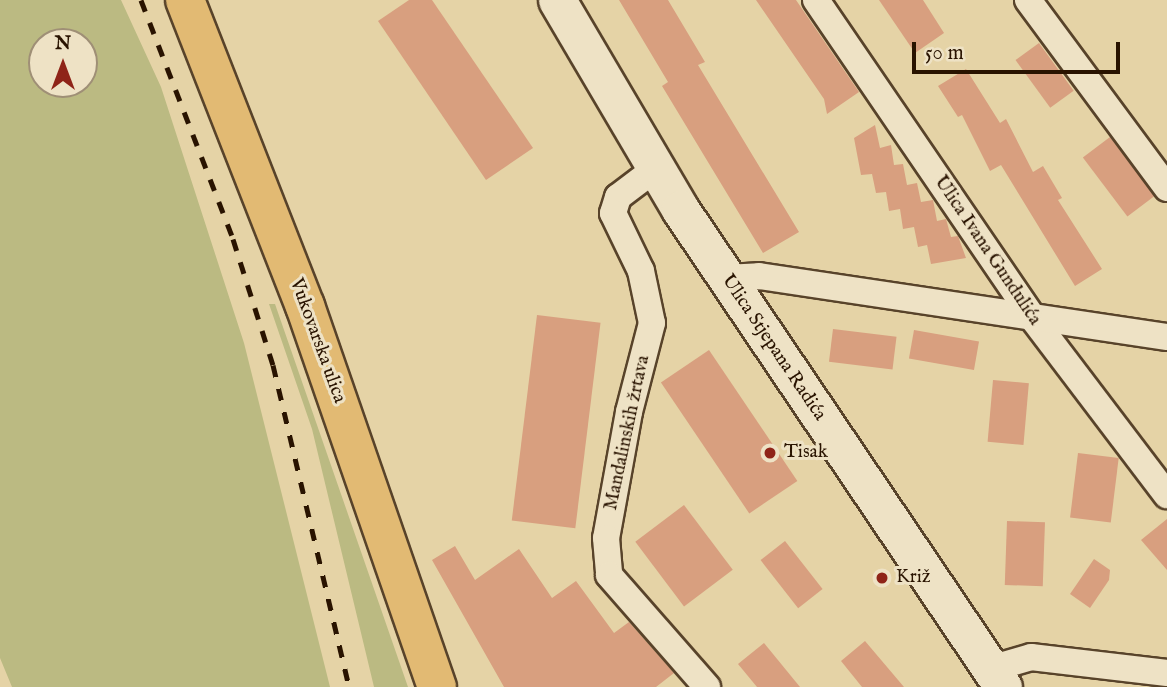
<!DOCTYPE html>
<html>
<head>
<meta charset="utf-8">
<style>
  body { margin:0 }
  #map { position:relative; width:1167px; height:687px; overflow:hidden; background:#e5d3a6; font-family:"IM FELL English",serif }
  div>[style] { position:absolute }
  .green>* { inset:0; background:#bbba82 }
  .building>* { inset:0; background:#d89f7f; transform-origin:0 0 }
  .roads { filter:drop-shadow(2px 0 #58432a) drop-shadow(-2px 0 #58432a) drop-shadow(0 2px #58432a) drop-shadow(0 -2px #58432a) }
  .street>* { height:26px; margin:-13px; padding:0 13px; transform-origin:13px; border-radius:13px; background:#eee2c5 }
  .secondary>* { height:37px; margin:-18.5px; padding:0 18.5px; transform-origin:18.5px; border-radius:18.5px; background:#eee2c5 }
  .primary>* { height:38px; margin:-19px; padding:0 19px; transform-origin:19px; border-radius:19px; background:#e2ba73 }
  .rail>* { height:5px; margin-top:-2.5px; transform-origin:0; background:repeating-linear-gradient(90deg,#291300 0 12px,transparent 0 24px) }
  .dots>* { width:19px; height:19px; translate:-50% -50%; box-sizing:border-box; border:4px solid #eee2c5; border-radius:50% }
  span { translate:-50% -50%; white-space:nowrap; text-align:center; line-height:1.15; -webkit-text-stroke:6px #eee2c5; paint-order:stroke }
  .street-label { font-size:19px; color:#291300 }
  .poi-label { font-size:19px; color:#291300 }
  .left { translate:0 -50%; text-align:left }
  .north { position:absolute; left:28px; top:28px; width:70px; height:70px; box-sizing:border-box; background:#eee2c5; border:2px solid #9f8f76; border-radius:50%; rotate:0deg; font-size:19px; font-weight:700; line-height:28px; text-align:center; color:#291300 }
  .north::after { content:''; display:block; margin:auto; width:24px; height:32px; background:#8f2418; clip-path:polygon(50% 0,100% 100%,50% 72%,0 100%) }
  .scale { position:absolute; left:912px; top:42px; width:208px; height:32px; box-sizing:border-box; border:4px solid #291300; border-top:0; padding-left:9px; font-size:21px; line-height:24px; white-space:nowrap; color:#291300; -webkit-text-stroke:5px #eee2c5; paint-order:stroke }
</style>
</head>
<body>
<div id="map">
  <div class="green">
    <div style="clip-path:polygon(evenodd,0 0,121px 0,161px 87px,244px 343px,330px 687px,12px 687px,0 658px,0 0,84px 42px,84px 84px,42px 84px,42px 42px,84px 42px)"></div>
    <div style="clip-path:polygon(269px 304px,275px 304px,408px 687px,374px 687px,312px 429px)"></div>
  </div>
  <div class="building">
    <div style="clip-path:polygon(409px 0,432px 0,533px 148px,486px 180px,378px 21px)"></div>
    <div style="clip-path:polygon(619px 0,668px 0,705px 62px,698px 65px,799px 232px,763px 253px,662px 86px,668px 82px)"></div>
    <div style="clip-path:polygon(756px 0,796px 0,859px 92px,827px 114px,824px 99px)"></div>
    <div style="clip-path:polygon(879px 0,923px 0,944px 33px,915px 53px)"></div>
    <div style="left:1039px;top:43px;width:59px;height:29px;rotate:54deg"></div>
    <div style="clip-path:polygon(966px 69px,1000px 123px,1006px 119px,1033px 172px,1043px 166px,1062px 198px,1058px 200px,1102px 269px,1075px 286px,1001px 165px,990px 171px,962px 115px,958px 117px,938px 86px)"></div>
    <div style="clip-path:polygon(875px 125px,880px 148px,891px 145px,894px 165px,903px 164px,907px 185px,917px 183px,921px 202px,933px 200px,937px 221px,946px 219px,951px 237px,958px 236px,966px 258px,931px 264px,927px 245px,918px 247px,914px 227px,903px 229px,900px 209px,889px 211px,886px 192px,876px 193px,872px 174px,861px 175px,854px 138px)"></div>
    <div style="left:1110px;top:137px;width:74px;height:34px;rotate:53deg"></div>
    <div style="left:537px;top:315px;width:64px;height:207px;rotate:7deg"></div>
    <div style="left:833px;top:329px;width:64px;height:33px;rotate:7deg"></div>
    <div style="left:914px;top:330px;width:66px;height:29px;rotate:10deg"></div>
    <div style="left:709px;top:350px;width:158px;height:58px;rotate:56deg"></div>
    <div style="left:993px;top:380px;width:36px;height:62px;rotate:5deg"></div>
    <div style="left:1078px;top:453px;width:41px;height:65px;rotate:7deg"></div>
    <div style="left:684px;top:505px;width:81px;height:61px;rotate:53deg"></div>
    <div style="clip-path:polygon(1167px 519px,1167px 570px,1141px 540px)"></div>
    <div style="left:1007px;top:521px;width:38px;height:64px;rotate:2deg"></div>
    <div style="left:785px;top:541px;width:61px;height:31px;rotate:52deg"></div>
    <div style="clip-path:polygon(455px 546px,475px 580px,519px 549px,552px 598px,576px 581px,614px 633px,629px 622px,674px 673px,656px 687px,504px 687px,432px 560px)"></div>
    <div style="clip-path:polygon(1094px 559px,1110px 570px,1109px 580px,1090px 608px,1070px 594px)"></div>
    <div style="clip-path:polygon(865px 641px,904px 687px,862px 687px,841px 661px)"></div>
    <div style="clip-path:polygon(764px 643px,800px 687px,757px 687px,738px 664px)"></div>
  </div>
  <div class="roads">
    <div class="street">
      <div style="left:816px;top:0;width:387px;rotate:55.7deg"></div>
      <div style="left:1034px;top:320px;width:220px;rotate:52.8deg"></div>
      <div style="left:1028px;top:0;width:234px;rotate:53.5deg"></div>
      <div style="left:655px;top:169px;width:46px;rotate:142.9deg"></div>
      <div style="left:618px;top:197px;width:17px;rotate:107deg"></div>
      <div style="left:613px;top:213px;width:64px;rotate:64.2deg"></div>
      <div style="left:641px;top:271px;width:53px;rotate:78.1deg"></div>
      <div style="left:652px;top:323px;width:92px;rotate:104.5deg"></div>
      <div style="left:629px;top:412px;width:128px;rotate:100.3deg"></div>
      <div style="left:606px;top:538px;width:37px;rotate:85deg"></div>
      <div style="left:609px;top:575px;width:149px;rotate:48.8deg"></div>
      <div style="left:725px;top:278px;width:34px;rotate:-3deg"></div>
      <div style="left:759px;top:276px;width:413px;rotate:8.5deg"></div>
      <div style="left:990px;top:669px;width:43px;rotate:-16.3deg"></div>
      <div style="left:1031px;top:657px;width:137px;rotate:6.7deg"></div>
    </div>
    <div class="secondary">
      <div style="left:557px;top:0;width:243px;rotate:59.5deg"></div>
      <div style="left:680px;top:209px;width:577px;rotate:55.95deg"></div>
    </div>
    <div class="primary">
      <div style="left:185px;top:0;width:329px;rotate:68.6deg"></div>
      <div style="left:305px;top:306px;width:403px;rotate:70.9deg"></div>
    </div>
  </div>
  <div class="rail">
    <div style="left:141px;top:0;width:256px;rotate:68.9deg"></div>
    <div style="left:233px;top:239px;width:132px;rotate:72.4deg"></div>
    <div style="left:273px;top:365px;width:331px;rotate:76.7deg"></div>
  </div>
  <div class="dots">
    <div style="left:770px;top:453px;background:#8f2418"></div>
    <div style="left:882px;top:578px;background:#8f2418"></div>
  </div>
  <div class="street-label">
    <span style="left:987px;top:251px;rotate:56deg">Ulica Ivana Gundulića</span>
    <span style="left:317px;top:341px;rotate:70deg">Vukovarska ulica</span>
    <span style="left:773px;top:348px;rotate:56deg">Ulica Stjepana Radića</span>
    <span style="left:628px;top:433px;rotate:-78deg">Mandalinskih žrtava</span>
  </div>
  <div class="poi-label">
    <span class="left" style="left:784px;top:453px">Tisak</span>
    <span class="left" style="left:896px;top:578px">Križ</span>
  </div>
  <div class="north">N</div>
  <div class="scale">50 m</div>
</div>
</body>
</html>
